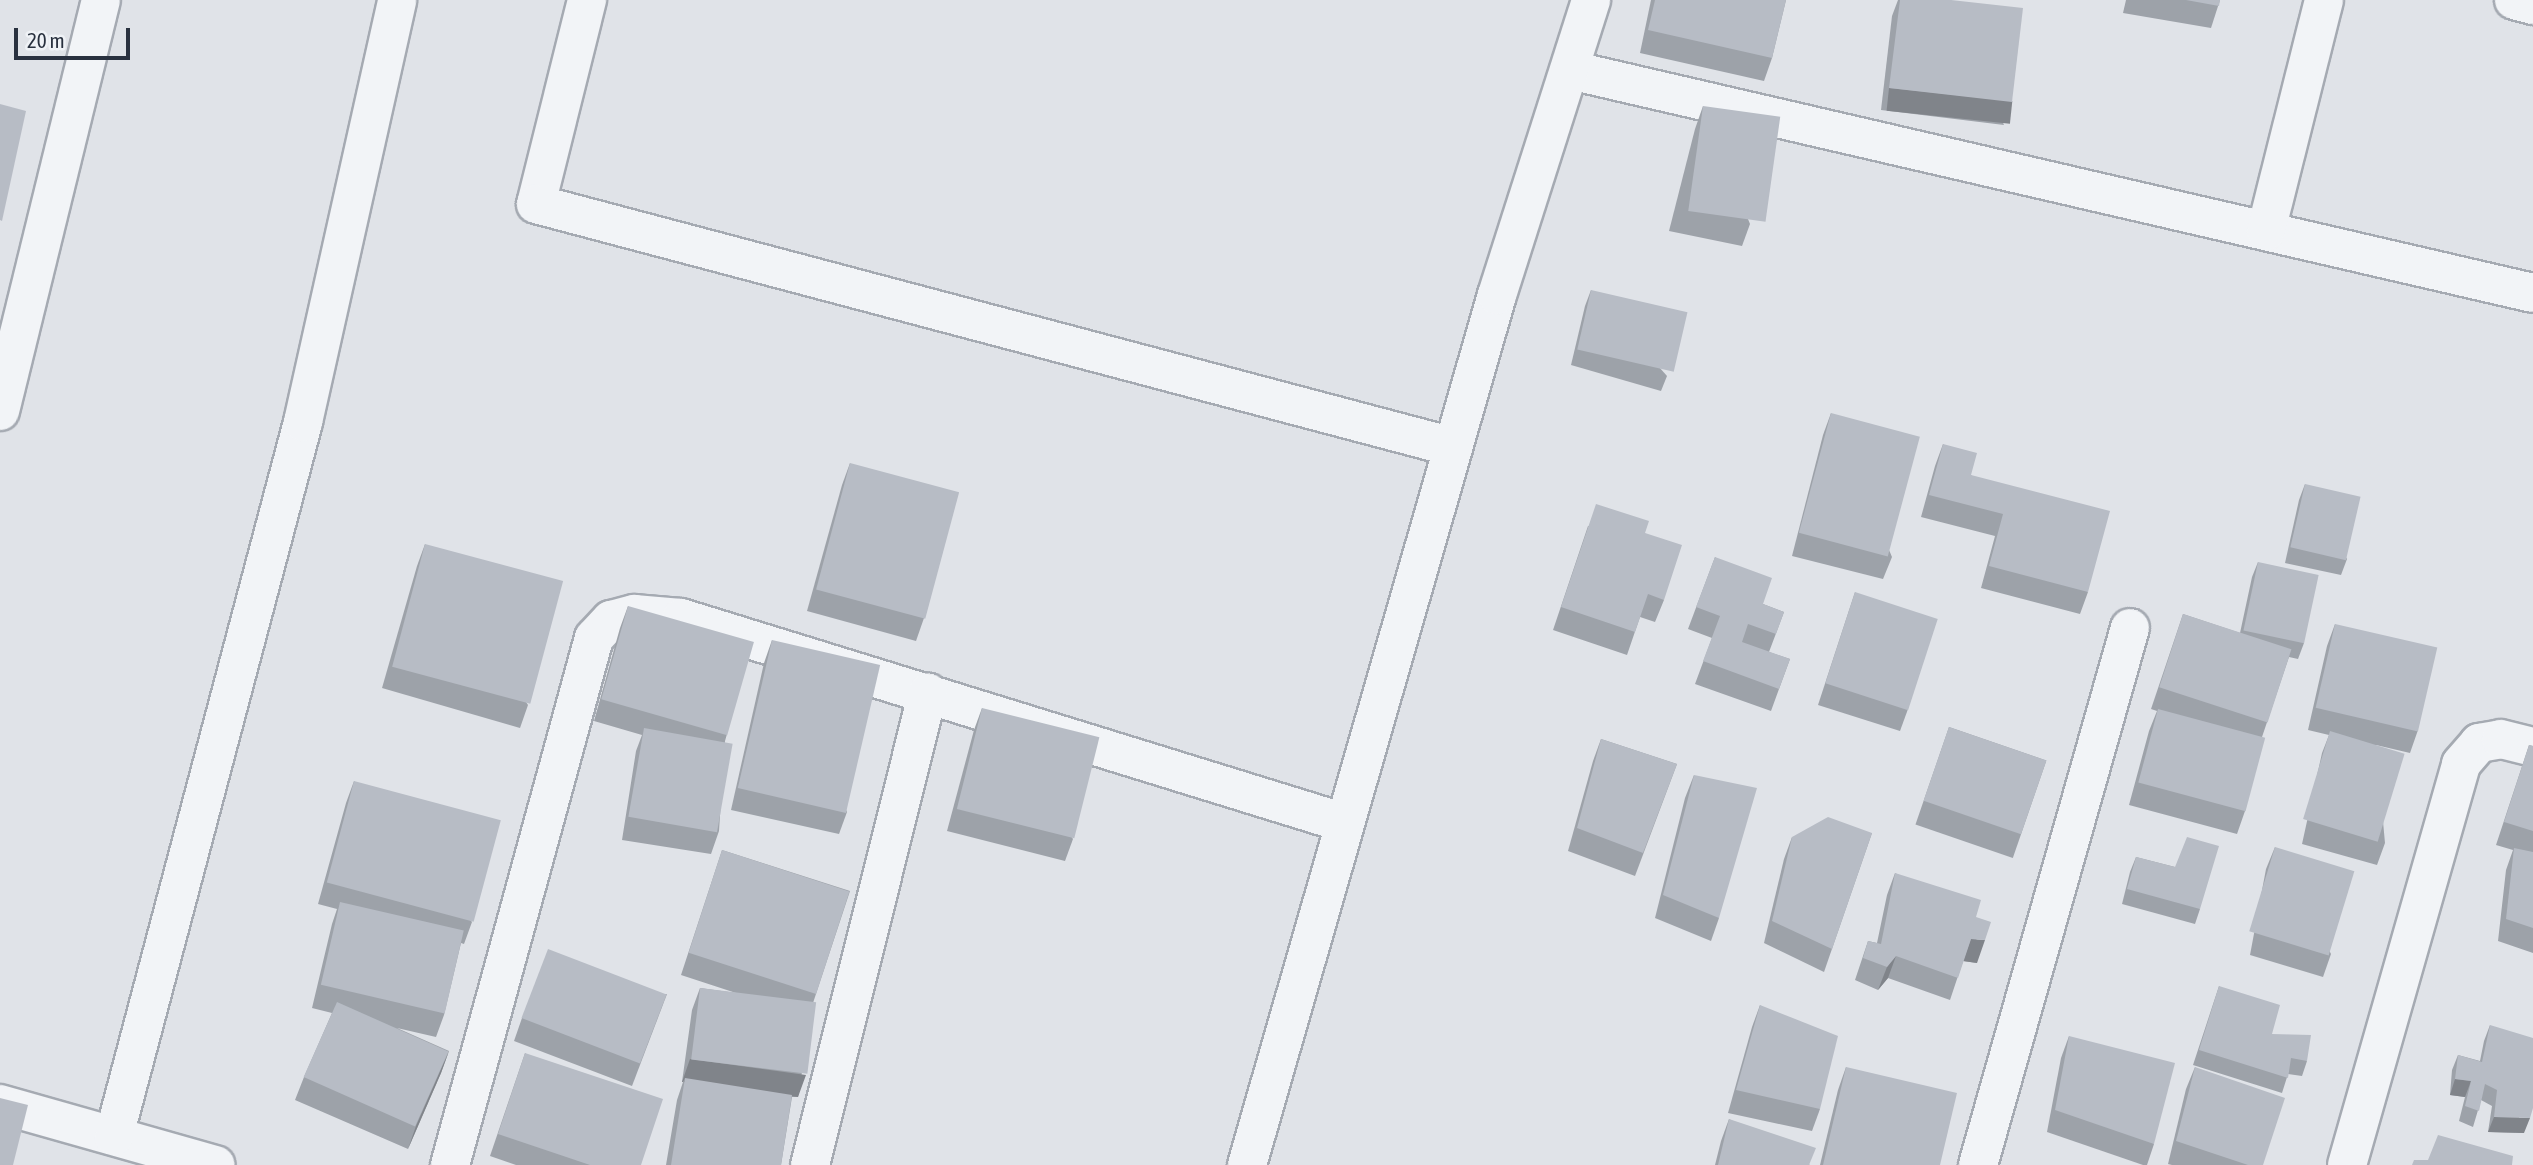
<!DOCTYPE html>
<html>
<head>
<meta charset="utf-8">
<style>
  body { margin:0 }
  #map { position:relative; width:2533px; height:1165px; overflow:hidden; background:#e0e3e8; font-family:"Asap Condensed",sans-serif }
  div>[style] { position:absolute }
  .roads { filter:drop-shadow(2px 0 #a5aab2) drop-shadow(-2px 0 #a5aab2) drop-shadow(0 2px #a5aab2) drop-shadow(0 -2px #a5aab2) }
  .minor>* { height:38px; margin:-19px; padding:0 19px; transform-origin:19px; border-radius:19px; background:#f2f4f7 }
  .wall>* { inset:0; background:#9da2a9; transform-origin:0 0 }
  .shaded-wall>* { inset:0; background:#80848a; transform-origin:0 0 }
  .building>* { inset:0; background:#b7bcc5; transform-origin:0 0 }
  span { translate:-50% -50%; white-space:nowrap; text-align:center; line-height:1.15; -webkit-text-stroke:6px #eff2f6; paint-order:stroke }
  .scale { position:absolute; left:14px; top:28px; width:116px; height:32px; box-sizing:border-box; border:4px solid #29313f; border-top:0; padding-left:9px; font-size:21px; line-height:24px; white-space:nowrap; color:#29313f; -webkit-text-stroke:5px #eff2f6; paint-order:stroke }
</style>
</head>
<body>
<div id="map">
  <div class="roads">
    <div class="minor">
      <div style="left:587px;top:0;width:210px;rotate:104deg"></div>
      <div style="left:536px;top:204px;width:949px;rotate:14.84deg"></div>
      <div style="left:2514px;top:0;width:20px;rotate:15deg"></div>
      <div style="left:1570px;top:70px;width:988px;rotate:13.04deg"></div>
      <div style="left:2266px;top:231px;width:238px;rotate:-75.9deg"></div>
      <div style="left:0;top:411px;width:423px;rotate:-76.2deg"></div>
      <div style="left:0;top:1104px;width:224px;rotate:15.8deg"></div>
      <div style="left:114px;top:1136px;width:739px;rotate:-75.17deg"></div>
      <div style="left:303px;top:422px;width:432px;rotate:-77.4deg"></div>
      <div style="left:450px;top:1165px;width:546px;rotate:-74.72deg"></div>
      <div style="left:594px;top:638px;width:25px;rotate:-47deg"></div>
      <div style="left:611px;top:620px;width:24px;rotate:-15deg"></div>
      <div style="left:634px;top:614px;width:47px;rotate:4.9deg"></div>
      <div style="left:681px;top:618px;width:695px;rotate:17.16deg"></div>
      <div style="left:810px;top:1165px;width:487px;rotate:-76deg"></div>
      <div style="left:1247px;top:1165px;width:905px;rotate:-73.97deg"></div>
      <div style="left:1497px;top:295px;width:310px;rotate:-72.3deg"></div>
      <div style="left:1978px;top:1165px;width:558px;rotate:-74.2deg"></div>
      <div style="left:2347px;top:1165px;width:417px;rotate:-74.1deg"></div>
      <div style="left:2461px;top:764px;width:28px;rotate:-49deg"></div>
      <div style="left:2479px;top:743px;width:22px;rotate:-10deg"></div>
      <div style="left:2501px;top:739px;width:33px;rotate:14deg"></div>
    </div>
  </div>
  <div class="wall">
    <div style="clip-path:polygon(1651px 0,1786px 0,1772px 58px,1764px 81px,1640px 53px)"></div>
    <div style="clip-path:polygon(1898px 0,1951px 0,2004px 125px,1881px 110px,1892px 16px)"></div>
    <div style="clip-path:polygon(2126px 0,2220px 0,2211px 28px,2123px 13px)"></div>
    <div style="clip-path:polygon(1703px 106px,1750px 224px,1742px 246px,1669px 231px,1695px 129px)"></div>
    <div style="clip-path:polygon(1591px 290px,1667px 376px,1661px 391px,1571px 365px,1585px 306px)"></div>
    <div style="clip-path:polygon(1831px 413px,1892px 557px,1883px 579px,1792px 556px,1823px 435px)"></div>
    <div style="clip-path:polygon(1943px 444px,1971px 475px,2088px 592px,2080px 614px,1981px 588px,1995px 536px,1921px 517px,1935px 466px)"></div>
    <div style="clip-path:polygon(850px 463px,924px 618px,916px 641px,807px 611px,842px 485px)"></div>
    <div style="clip-path:polygon(2305px 484px,2347px 559px,2341px 575px,2285px 563px,2299px 500px)"></div>
    <div style="clip-path:polygon(1588px 526px,1645px 533px,1664px 600px,1655px 622px,1640px 617px,1627px 655px,1553px 630px)"></div>
    <div style="clip-path:polygon(425px 544px,528px 705px,520px 728px,382px 688px,417px 566px)"></div>
    <div style="clip-path:polygon(1715px 557px,1763px 604px,1784px 612px,1769px 652px,1790px 659px,1771px 711px,1695px 684px,1712px 638px,1688px 629px)"></div>
    <div style="clip-path:polygon(2258px 562px,2304px 643px,2298px 659px,2289px 657px,2262px 737px,2245px 811px,2237px 834px,2129px 805px,2149px 731px,2157px 711px,2151px 709px,2183px 614px,2240px 633px,2252px 577px)"></div>
    <div style="clip-path:polygon(1855px 592px,1908px 709px,1900px 731px,1818px 705px)"></div>
    <div style="clip-path:polygon(628px 606px,727px 734px,725px 741px,719px 831px,711px 854px,622px 840px,636px 751px,642px 735px,594px 721px,620px 628px)"></div>
    <div style="clip-path:polygon(2335px 624px,2418px 730px,2410px 753px,2376px 745px,2385px 843px,2377px 865px,2302px 844px,2322px 753px,2329px 735px,2308px 730px,2327px 646px)"></div>
    <div style="clip-path:polygon(772px 640px,847px 812px,839px 834px,731px 810px,764px 663px)"></div>
    <div style="clip-path:polygon(982px 708px,1073px 839px,1065px 861px,947px 831px,974px 730px)"></div>
    <div style="left:1949px;top:727px;width:103px;height:103px;rotate:19deg"></div>
    <div style="clip-path:polygon(1601px 739px,1677px 764px,1635px 876px,1568px 851px,1593px 761px)"></div>
    <div style="clip-path:polygon(2529px 745px,2533px 746px,2533px 953px,2498px 941px,2506px 870px,2513px 850px,2496px 845px)"></div>
    <div style="clip-path:polygon(1694px 775px,1719px 918px,1711px 941px,1655px 918px,1685px 798px)"></div>
    <div style="clip-path:polygon(354px 781px,472px 922px,464px 944px,461px 943px,444px 1015px,436px 1037px,397px 1028px,449px 1051px,441px 1073px,408px 1149px,295px 1100px,304px 1077px,332px 1013px,312px 1008px,332px 924px,337px 909px,318px 904px,346px 803px)"></div>
    <div style="clip-path:polygon(1872px 833px,1824px 972px,1764px 943px,1784px 859px,1792px 837px)"></div>
    <div style="clip-path:polygon(2275px 847px,2331px 954px,2323px 977px,2250px 955px,2266px 869px)"></div>
    <div style="clip-path:polygon(722px 850px,850px 891px,813px 1003px,798px 1097px,792px 1097px,781px 1165px,666px 1165px,677px 1100px,683px 1082px,682px 1082px,692px 1010px,700px 988px,736px 993px,681px 975px)"></div>
    <div style="clip-path:polygon(2136px 857px,2175px 867px,2200px 909px,2195px 924px,2122px 904px,2130px 872px)"></div>
    <div style="clip-path:polygon(1895px 873px,1976px 917px,1977px 963px,1963px 961px,1950px 1000px,1888px 978px,1878px 990px,1855px 980px,1868px 941px,1877px 943px,1887px 895px)"></div>
    <div style="clip-path:polygon(2219px 986px,2272px 1034px,2307px 1061px,2302px 1076px,2288px 1074px,2282px 1093px,2193px 1065px)"></div>
    <div style="clip-path:polygon(667px 994px,632px 1086px,514px 1041px,522px 1018px)"></div>
    <div style="clip-path:polygon(1760px 1005px,1820px 1109px,1812px 1131px,1728px 1113px,1752px 1027px)"></div>
    <div style="clip-path:polygon(2490px 1025px,2524px 1133px,2488px 1132px,2492px 1106px,2481px 1100px,2473px 1127px,2459px 1121px,2465px 1097px,2450px 1095px,2452px 1070px,2458px 1055px,2480px 1061px,2484px 1041px)"></div>
    <div style="clip-path:polygon(2069px 1036px,2154px 1144px,2147px 1165px,2143px 1165px,2047px 1132px,2061px 1058px)"></div>
    <div style="clip-path:polygon(525px 1053px,641px 1165px,516px 1165px,490px 1156px)"></div>
    <div style="clip-path:polygon(1846px 1067px,1940px 1165px,1820px 1165px,1838px 1090px)"></div>
    <div style="clip-path:polygon(2195px 1067px,2263px 1165px,2172px 1165px,2168px 1164px,2186px 1089px)"></div>
    <div style="clip-path:polygon(1729px 1119px,1810px 1165px,1715px 1165px,1721px 1141px)"></div>
  </div>
  <div class="shaded-wall">
    <div style="left:1889px;top:88px;width:124px;height:23px;rotate:6deg"></div>
    <div style="clip-path:polygon(1971px 939px,1985px 940px,1977px 963px,1963px 961px)"></div>
    <div style="clip-path:polygon(1896px 956px,1888px 978px,1878px 990px,1887px 967px)"></div>
    <div style="clip-path:polygon(449px 1051px,441px 1073px,408px 1149px,416px 1126px)"></div>
    <div style="clip-path:polygon(690px 1059px,806px 1075px,798px 1097px,684px 1082px,685px 1078px,683px 1082px,682px 1082px)"></div>
    <div style="clip-path:polygon(2455px 1079px,2471px 1081px,2465px 1097px,2450px 1095px)"></div>
    <div style="clip-path:polygon(2494px 1117px,2530px 1118px,2524px 1133px,2488px 1132px)"></div>
  </div>
  <div class="building">
    <div style="clip-path:polygon(1655px 0,1786px 0,1772px 58px,1648px 30px)"></div>
    <div style="clip-path:polygon(1900px 0,1951px 0,2023px 8px,2012px 102px,1889px 88px)"></div>
    <div style="clip-path:polygon(2186px 0,2220px 0,2219px 6px)"></div>
    <div style="clip-path:polygon(0 104px,26px 111px,2px 221px,0 220px)"></div>
    <div style="left:1703px;top:106px;width:78px;height:106px;rotate:8deg"></div>
    <div style="left:1591px;top:290px;width:99px;height:61px;rotate:13deg"></div>
    <div style="left:1831px;top:413px;width:92px;height:124px;rotate:15deg"></div>
    <div style="clip-path:polygon(1943px 444px,1977px 453px,1971px 475px,2110px 511px,2088px 592px,1989px 566px,2003px 514px,1929px 495px)"></div>
    <div style="left:850px;top:463px;width:113px;height:131px;rotate:15deg"></div>
    <div style="left:2305px;top:484px;width:57px;height:65px;rotate:13deg"></div>
    <div style="clip-path:polygon(1596px 504px,1649px 521px,1645px 533px,1682px 545px,1664px 600px,1648px 594px,1635px 632px,1561px 607px)"></div>
    <div style="left:425px;top:544px;width:143px;height:127px;rotate:15deg"></div>
    <div style="clip-path:polygon(1715px 557px,1772px 578px,1763px 604px,1784px 612px,1776px 634px,1748px 624px,1742px 642px,1790px 659px,1779px 689px,1703px 661px,1720px 616px,1696px 607px)"></div>
    <div style="left:2258px;top:562px;width:62px;height:70px;rotate:12deg"></div>
    <div style="left:1855px;top:592px;width:87px;height:96px;rotate:18deg"></div>
    <div style="left:628px;top:606px;width:131px;height:97px;rotate:16deg"></div>
    <div style="left:2183px;top:614px;width:114px;height:77px;rotate:18deg"></div>
    <div style="left:2335px;top:624px;width:105px;height:86px;rotate:13deg"></div>
    <div style="left:772px;top:640px;width:111px;height:152px;rotate:13deg"></div>
    <div style="left:982px;top:708px;width:121px;height:104px;rotate:14deg"></div>
    <div style="left:2158px;top:709px;width:111px;height:76px;rotate:15deg"></div>
    <div style="left:1949px;top:727px;width:103px;height:78px;rotate:19deg"></div>
    <div style="left:644px;top:728px;width:90px;height:90px;rotate:10deg"></div>
    <div style="left:2330px;top:731px;width:78px;height:92px;rotate:17deg"></div>
    <div style="clip-path:polygon(1601px 739px,1677px 764px,1643px 853px,1577px 828px)"></div>
    <div style="clip-path:polygon(2529px 745px,2533px 746px,2533px 831px,2504px 822px)"></div>
    <div style="clip-path:polygon(1694px 775px,1757px 788px,1719px 918px,1663px 895px)"></div>
    <div style="left:354px;top:781px;width:152px;height:105px;rotate:15deg"></div>
    <div style="clip-path:polygon(1828px 817px,1872px 833px,1832px 949px,1772px 921px,1792px 837px)"></div>
    <div style="clip-path:polygon(2187px 837px,2219px 846px,2200px 909px,2127px 889px,2136px 857px,2175px 867px)"></div>
    <div style="left:2275px;top:847px;width:83px;height:88px;rotate:17deg"></div>
    <div style="clip-path:polygon(2514px 848px,2533px 852px,2533px 928px,2506px 919px)"></div>
    <div style="left:722px;top:850px;width:134px;height:108px;rotate:18deg"></div>
    <div style="clip-path:polygon(1895px 873px,1981px 900px,1976px 917px,1991px 922px,1985px 940px,1971px 939px,1958px 978px,1896px 956px,1887px 967px,1863px 958px,1868px 941px,1881px 944px)"></div>
    <div style="left:340px;top:902px;width:127px;height:85px;rotate:13deg"></div>
    <div style="left:548px;top:949px;width:127px;height:74px;rotate:21deg"></div>
    <div style="clip-path:polygon(2219px 986px,2280px 1005px,2272px 1034px,2311px 1035px,2307px 1061px,2291px 1058px,2288px 1078px,2199px 1050px)"></div>
    <div style="left:700px;top:988px;width:117px;height:72px;rotate:7deg"></div>
    <div style="left:337px;top:1002px;width:122px;height:82px;rotate:24deg"></div>
    <div style="clip-path:polygon(1760px 1005px,1838px 1036px,1820px 1109px,1736px 1090px)"></div>
    <div style="clip-path:polygon(2490px 1025px,2533px 1038px,2533px 1108px,2530px 1118px,2494px 1117px,2497px 1090px,2485px 1084px,2479px 1111px,2465px 1106px,2471px 1081px,2455px 1079px,2458px 1055px,2482px 1062px)"></div>
    <div style="clip-path:polygon(2069px 1036px,2175px 1063px,2154px 1144px,2055px 1110px)"></div>
    <div style="clip-path:polygon(525px 1053px,663px 1099px,641px 1165px,590px 1165px,498px 1134px)"></div>
    <div style="clip-path:polygon(1846px 1067px,1957px 1093px,1940px 1165px,1823px 1165px)"></div>
    <div style="clip-path:polygon(2195px 1067px,2285px 1098px,2263px 1165px,2248px 1165px,2176px 1141px)"></div>
    <div style="clip-path:polygon(685px 1078px,792px 1095px,781px 1165px,671px 1165px)"></div>
    <div style="clip-path:polygon(0 1098px,28px 1105px,13px 1165px,0 1165px)"></div>
    <div style="clip-path:polygon(1729px 1119px,1816px 1148px,1809px 1165px,1718px 1165px)"></div>
    <div style="clip-path:polygon(2438px 1135px,2513px 1156px,2512px 1165px,2412px 1165px,2414px 1160px,2428px 1160px)"></div>
  </div>
  <div class="scale">20 m</div>
</div>
</body>
</html>
